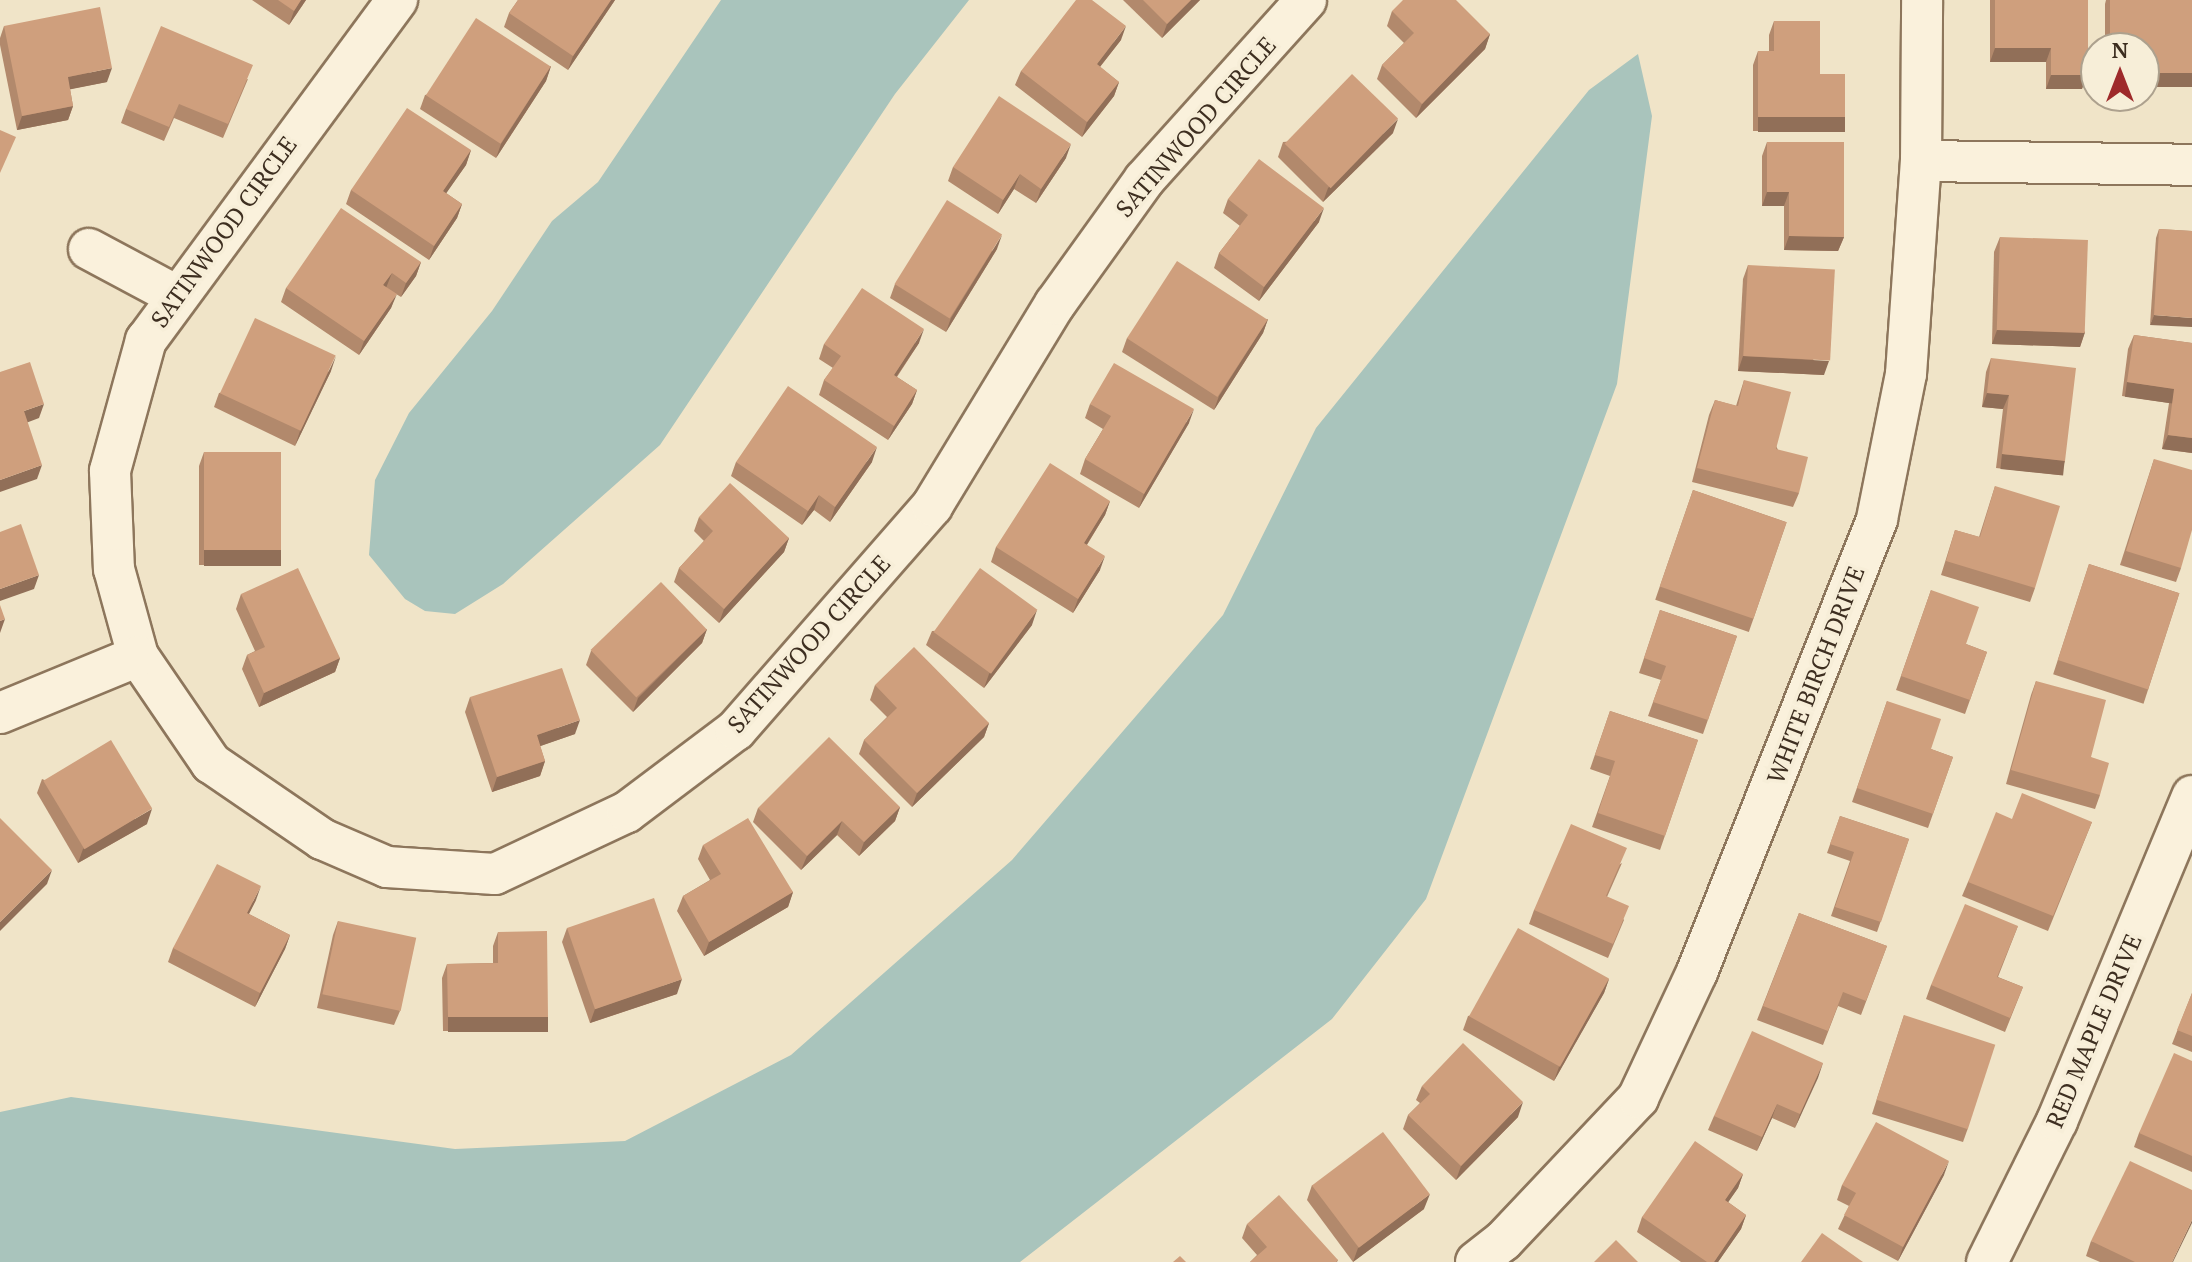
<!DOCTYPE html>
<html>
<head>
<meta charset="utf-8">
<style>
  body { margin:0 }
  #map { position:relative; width:2192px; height:1262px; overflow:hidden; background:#f0e4c8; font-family:"PT Serif",serif }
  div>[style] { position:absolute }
  .water>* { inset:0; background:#a9c4bc }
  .roads { filter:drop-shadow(2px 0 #8d765c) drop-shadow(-2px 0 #8d765c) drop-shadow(0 2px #8d765c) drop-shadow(0 -2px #8d765c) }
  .minor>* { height:40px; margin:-20px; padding:0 20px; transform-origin:20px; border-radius:20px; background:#faf1dc }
  .wall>* { inset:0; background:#b2896c; transform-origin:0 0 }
  .shaded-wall>* { inset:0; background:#916f58; transform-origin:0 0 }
  .building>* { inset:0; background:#cf9f7d; transform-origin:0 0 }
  span { translate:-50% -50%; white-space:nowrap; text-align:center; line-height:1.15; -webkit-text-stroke:7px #f7eed8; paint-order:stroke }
  .street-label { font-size:24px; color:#3d2e20 }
  .north { position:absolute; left:2080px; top:32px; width:80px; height:80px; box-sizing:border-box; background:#f7eed8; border:2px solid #ada18e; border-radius:50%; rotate:0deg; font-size:22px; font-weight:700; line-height:32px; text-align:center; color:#3d2e20 }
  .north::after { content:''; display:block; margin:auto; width:28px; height:36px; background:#9e2a2b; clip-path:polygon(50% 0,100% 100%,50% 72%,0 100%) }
</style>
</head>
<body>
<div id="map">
  <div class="water">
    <div style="clip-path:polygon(721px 0,969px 0,895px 94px,660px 445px,503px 584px,455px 614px,425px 611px,405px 599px,369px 555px,375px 480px,409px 413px,492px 311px,552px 221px,598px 182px)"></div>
    <div style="clip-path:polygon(1638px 54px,1652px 116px,1617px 384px,1426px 899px,1332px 1019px,1020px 1262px,0 1262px,0 1112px,71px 1097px,455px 1149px,625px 1141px,791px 1055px,1012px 860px,1223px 615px,1316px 428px,1589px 90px)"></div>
  </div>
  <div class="roads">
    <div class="minor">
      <div style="left:397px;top:0;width:423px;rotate:126.4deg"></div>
      <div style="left:146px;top:340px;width:136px;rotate:105.4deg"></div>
      <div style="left:110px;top:471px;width:98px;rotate:87.7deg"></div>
      <div style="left:114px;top:569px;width:90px;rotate:74.6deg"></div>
      <div style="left:138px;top:656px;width:130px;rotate:55.7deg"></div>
      <div style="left:211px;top:763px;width:135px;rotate:34.4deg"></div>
      <div style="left:322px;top:839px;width:71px;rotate:23.3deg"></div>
      <div style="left:387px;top:867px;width:108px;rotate:3.7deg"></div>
      <div style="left:495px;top:874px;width:146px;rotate:-25.2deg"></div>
      <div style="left:627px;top:812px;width:136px;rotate:-37deg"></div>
      <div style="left:736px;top:730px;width:298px;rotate:-48.8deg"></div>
      <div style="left:932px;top:506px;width:237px;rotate:-58.7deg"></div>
      <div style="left:1055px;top:304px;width:153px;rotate:-54.3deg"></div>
      <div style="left:1144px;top:180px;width:242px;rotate:-48deg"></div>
      <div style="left:1921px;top:161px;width:271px;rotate:0.8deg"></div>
      <div style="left:89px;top:249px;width:100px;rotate:28.1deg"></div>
      <div style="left:0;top:713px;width:149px;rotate:-22.4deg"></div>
      <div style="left:1476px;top:1262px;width:34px;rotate:-38deg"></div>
      <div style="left:1503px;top:1241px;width:197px;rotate:-46.6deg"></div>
      <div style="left:1638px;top:1098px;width:139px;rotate:-64.9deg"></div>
      <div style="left:1697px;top:972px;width:487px;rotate:-68.3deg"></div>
      <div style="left:1877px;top:519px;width:148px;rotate:-78.7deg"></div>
      <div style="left:1906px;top:374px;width:214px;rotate:-86deg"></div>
      <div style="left:1921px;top:161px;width:161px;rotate:-89.6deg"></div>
      <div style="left:1987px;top:1262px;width:157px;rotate:-63.6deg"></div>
      <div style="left:2057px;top:1121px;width:352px;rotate:-67.4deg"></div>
    </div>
  </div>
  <div class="wall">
    <div style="clip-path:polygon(252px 0,306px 0,289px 25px)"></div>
    <div style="clip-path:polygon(518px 0,615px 0,568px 70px,504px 27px,509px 13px)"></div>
    <div style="clip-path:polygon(1123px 0,1200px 0,1162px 38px)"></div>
    <div style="clip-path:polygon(1990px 0,2088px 0,2082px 89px,2046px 89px,2046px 62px,1990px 62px)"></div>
    <div style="clip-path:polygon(2106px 0,2192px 0,2192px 87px,2144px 87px,2144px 48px,2105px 48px,2105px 4px)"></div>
    <div style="clip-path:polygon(1392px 11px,1490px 34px,1485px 49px,1416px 118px,1377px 79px,1382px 65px,1404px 43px,1387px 26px)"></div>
    <div style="clip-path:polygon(1774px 21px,1820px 74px,1845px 117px,1840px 131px,1753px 131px,1753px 65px,1758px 51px,1769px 51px,1769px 35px)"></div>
    <div style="clip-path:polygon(4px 26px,107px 82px,70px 89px,73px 106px,68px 120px,17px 130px,0 45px,0 38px)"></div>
    <div style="clip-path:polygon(1121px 40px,1100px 67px,1119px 82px,1114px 96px,1082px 137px,1015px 85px,1021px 71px)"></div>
    <div style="clip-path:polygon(551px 66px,546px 81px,496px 158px,420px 109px,425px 95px)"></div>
    <div style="clip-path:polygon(248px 79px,223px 138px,174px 118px,164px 141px,121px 123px,126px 109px)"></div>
    <div style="clip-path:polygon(1393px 133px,1323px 202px,1278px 157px,1283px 142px)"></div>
    <div style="clip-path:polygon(1767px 142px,1844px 237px,1838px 251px,1784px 250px,1784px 206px,1762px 206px,1762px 156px)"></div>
    <div style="clip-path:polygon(471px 150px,466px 165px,446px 193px,462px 204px,457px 218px,429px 260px,346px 204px,351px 190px)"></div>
    <div style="clip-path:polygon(1066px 158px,1036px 203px,1014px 189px,998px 214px,948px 181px,953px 167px)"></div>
    <div style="clip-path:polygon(1228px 199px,1319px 222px,1259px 301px,1214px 268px,1219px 253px,1240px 226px,1223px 213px)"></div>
    <div style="clip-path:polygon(2159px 229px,2192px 231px,2150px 325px,2156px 238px)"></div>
    <div style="clip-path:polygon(2000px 237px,2085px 332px,2080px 347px,1992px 344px,1994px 252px)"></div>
    <div style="clip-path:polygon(997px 249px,946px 332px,890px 298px,895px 284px)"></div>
    <div style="clip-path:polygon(421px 262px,416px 276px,401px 297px,396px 294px,391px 308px,359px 355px,281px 302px,286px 288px)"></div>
    <div style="clip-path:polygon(1748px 265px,1824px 375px,1738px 371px,1743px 279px)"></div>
    <div style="clip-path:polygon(1268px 319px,1263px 333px,1214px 410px,1122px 352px,1127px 338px)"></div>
    <div style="clip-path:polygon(2134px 335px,2192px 343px,2192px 453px,2162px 449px,2169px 403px,2122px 396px,2128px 349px)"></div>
    <div style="clip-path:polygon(919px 343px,897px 377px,917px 390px,912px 404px,888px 440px,819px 395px,824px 380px,833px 368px,819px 359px,824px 344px)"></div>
    <div style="clip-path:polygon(1991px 358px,2065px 461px,2060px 475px,1996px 468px,2003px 409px,1982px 407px,1986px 372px)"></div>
    <div style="clip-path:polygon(331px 371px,295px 446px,214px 407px,219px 393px)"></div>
    <div style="clip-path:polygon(1744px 380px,1799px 493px,1793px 507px,1692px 482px,1709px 415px,1715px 400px,1736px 406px)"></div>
    <div style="clip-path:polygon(1090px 404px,1189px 423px,1139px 508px,1080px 474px,1085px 459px,1103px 429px,1085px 418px)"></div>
    <div style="clip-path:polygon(204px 452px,281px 550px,276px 565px,199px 565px,199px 466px)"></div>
    <div style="clip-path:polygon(2154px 459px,2181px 568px,2176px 582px,2120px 565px)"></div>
    <div style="clip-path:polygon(736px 462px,872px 462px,830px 522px,814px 510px,802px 525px,731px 476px)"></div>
    <div style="clip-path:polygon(1995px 486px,2035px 588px,2030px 602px,1941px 575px,1955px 530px,1979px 537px)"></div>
    <div style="left:1693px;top:490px;width:99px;height:116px;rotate:19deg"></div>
    <div style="clip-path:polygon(1110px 501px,1105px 515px,1087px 545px,1100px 570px,1073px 613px,991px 562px,996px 547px)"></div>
    <div style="clip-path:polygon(699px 517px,789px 538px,784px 552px,719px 623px,674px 582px,679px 568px,704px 541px,694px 531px)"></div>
    <div style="left:2089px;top:564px;width:95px;height:116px;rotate:18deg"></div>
    <div style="clip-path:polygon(1931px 590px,1966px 644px,1987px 652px,1965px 714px,1896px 690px)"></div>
    <div style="clip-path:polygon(241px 594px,340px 658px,335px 672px,259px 707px,242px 669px,247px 655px,255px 651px,236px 609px)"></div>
    <div style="clip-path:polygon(1660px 610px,1737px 636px,1703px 734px,1648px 716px,1661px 680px,1639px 673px)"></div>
    <div style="clip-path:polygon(1032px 625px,984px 688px,926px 645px,932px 631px)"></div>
    <div style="clip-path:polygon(707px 629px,702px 643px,633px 712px,586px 665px,591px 651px)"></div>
    <div style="clip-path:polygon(2036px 681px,2091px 757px,2100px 795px,2095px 809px,2006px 784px,2031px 695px)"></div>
    <div style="clip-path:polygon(875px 685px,989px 723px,984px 737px,912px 807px,859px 754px,864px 740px,887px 717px,870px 700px)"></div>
    <div style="clip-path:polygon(470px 697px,575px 734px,540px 746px,545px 761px,540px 776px,492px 792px,465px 712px)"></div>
    <div style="clip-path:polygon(1887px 701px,1931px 749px,1953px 757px,1928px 828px,1852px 802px)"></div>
    <div style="clip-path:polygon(1610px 711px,1698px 740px,1660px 850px,1592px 827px,1610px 776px,1590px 769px)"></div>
    <div style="clip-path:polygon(42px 779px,147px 824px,78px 863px,37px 793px)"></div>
    <div style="clip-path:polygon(900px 807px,895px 821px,859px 856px,837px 835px,801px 870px,753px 822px,758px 808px)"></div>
    <div style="clip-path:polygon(1840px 816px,1909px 839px,1877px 932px,1831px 916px,1850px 861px,1827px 853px)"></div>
    <div style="clip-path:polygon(2012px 819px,2092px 822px,2048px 931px,1962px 896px,1968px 882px)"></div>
    <div style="clip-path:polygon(703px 845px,793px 892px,788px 907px,704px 956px,677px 911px,683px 896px,710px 880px,698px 859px)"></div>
    <div style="clip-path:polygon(1622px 863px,1607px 897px,1624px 920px,1608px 958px,1529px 924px,1534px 910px)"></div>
    <div style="clip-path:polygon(256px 900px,249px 914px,290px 935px,285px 949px,255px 1007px,168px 962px,173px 948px)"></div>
    <div style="clip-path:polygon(1799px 913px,1887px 946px,1861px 1015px,1838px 1006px,1823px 1045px,1757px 1020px)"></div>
    <div style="clip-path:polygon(338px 921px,400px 1011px,394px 1025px,317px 1008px,333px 935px)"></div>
    <div style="clip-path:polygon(2018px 926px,1998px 977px,2023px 987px,2005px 1032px,1926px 999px,1931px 985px)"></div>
    <div style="clip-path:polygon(567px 928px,677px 994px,590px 1023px,562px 942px)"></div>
    <div style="clip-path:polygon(498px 932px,548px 1017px,543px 1031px,443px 1031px,442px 978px,447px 964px,493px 963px,493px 946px)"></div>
    <div style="clip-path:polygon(1609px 979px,1604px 993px,1554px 1081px,1463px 1030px,1468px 1016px)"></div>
    <div style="clip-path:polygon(2192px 993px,2192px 1052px,2172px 1044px)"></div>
    <div style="clip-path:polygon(1904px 1015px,1968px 1128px,1963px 1142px,1872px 1114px)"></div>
    <div style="clip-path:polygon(2192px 1061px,2192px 1172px,2134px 1147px,2139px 1133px)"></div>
    <div style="clip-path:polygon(1823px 1063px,1795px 1128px,1772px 1118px,1757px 1151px,1708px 1130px,1714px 1116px)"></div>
    <div style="clip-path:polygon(1422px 1086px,1518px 1117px,1456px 1180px,1403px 1129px,1408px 1115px,1420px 1103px,1416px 1100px)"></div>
    <div style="clip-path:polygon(1743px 1174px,1738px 1188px,1728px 1202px,1746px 1215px,1741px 1229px,1718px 1262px,1681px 1262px,1637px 1232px,1642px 1217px)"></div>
    <div style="clip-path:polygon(1944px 1175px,1898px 1261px,1838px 1229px,1849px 1206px,1837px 1200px,1842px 1185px)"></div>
    <div style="clip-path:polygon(1312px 1185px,1424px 1209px,1353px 1262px,1307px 1200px)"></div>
    <div style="clip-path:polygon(1247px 1224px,1338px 1260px,1337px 1262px,1250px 1262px,1257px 1255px,1242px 1238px)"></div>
    <div style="clip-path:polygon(2091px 1241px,2173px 1262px,2100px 1262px,2086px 1256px)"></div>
  </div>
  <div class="shaded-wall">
    <div style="clip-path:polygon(301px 0,306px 0,289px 25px,294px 11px)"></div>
    <div style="clip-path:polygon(611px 0,615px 0,568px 70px,573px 56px)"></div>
    <div style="clip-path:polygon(1191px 0,1200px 0,1162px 38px,1167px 24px)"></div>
    <div style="clip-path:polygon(1126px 26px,1121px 40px,1091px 78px,1097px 64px)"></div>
    <div style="clip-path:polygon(1490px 34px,1485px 49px,1416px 118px,1422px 104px)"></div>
    <div style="clip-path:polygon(1995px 48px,2051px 48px,2046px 62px,1990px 62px)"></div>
    <div style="clip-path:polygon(551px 66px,546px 81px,496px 158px,501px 144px)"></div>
    <div style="clip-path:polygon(112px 68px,107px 82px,62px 91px,68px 77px)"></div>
    <div style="left:2144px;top:73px;width:48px;height:14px"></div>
    <div style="clip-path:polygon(2051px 75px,2088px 75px,2082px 89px,2046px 89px)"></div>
    <div style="clip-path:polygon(1119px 82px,1114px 96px,1082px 137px,1087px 122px)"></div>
    <div style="clip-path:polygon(73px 106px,68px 120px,17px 130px,22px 116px)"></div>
    <div style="left:1758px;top:117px;width:87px;height:15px"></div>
    <div style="clip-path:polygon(1398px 119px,1393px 133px,1323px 202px,1328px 188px)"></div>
    <div style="clip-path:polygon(1071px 144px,1066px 158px,1036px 203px,1041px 189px)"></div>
    <div style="clip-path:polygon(471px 150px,466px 165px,438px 205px,443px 191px)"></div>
    <div style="clip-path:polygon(1020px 174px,1014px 189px,998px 214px,1003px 200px)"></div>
    <div style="clip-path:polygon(1767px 192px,1789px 192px,1784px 206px,1762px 206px)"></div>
    <div style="clip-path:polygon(462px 204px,457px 218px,429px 260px,434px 246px)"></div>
    <div style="clip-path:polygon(1324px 208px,1319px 222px,1259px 301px,1264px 287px)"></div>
    <div style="clip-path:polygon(1002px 235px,997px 249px,946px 332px,951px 318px)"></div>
    <div style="clip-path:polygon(1789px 236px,1844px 237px,1838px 251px,1784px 250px)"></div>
    <div style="clip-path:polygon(421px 262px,416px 276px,401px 297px,406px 283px)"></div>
    <div style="clip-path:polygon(392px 273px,386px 288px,383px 285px)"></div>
    <div style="clip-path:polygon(397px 294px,391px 308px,359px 355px,364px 341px)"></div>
    <div style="clip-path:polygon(2154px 315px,2192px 318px,2192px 327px,2150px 325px)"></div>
    <div style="clip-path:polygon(1268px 319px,1263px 333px,1214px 410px,1219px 396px)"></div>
    <div style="clip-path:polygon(924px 329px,919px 343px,888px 389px,894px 375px)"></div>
    <div style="clip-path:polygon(1997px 330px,2085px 332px,2080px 347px,1992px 344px)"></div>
    <div style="clip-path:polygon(336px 356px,331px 371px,295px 446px,300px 431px)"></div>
    <div style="clip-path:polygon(1743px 356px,1829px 361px,1824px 375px,1738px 371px)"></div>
    <div style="left:2127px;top:382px;width:48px;height:15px;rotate:8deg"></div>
    <div style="clip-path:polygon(917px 390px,912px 404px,888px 440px,894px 426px)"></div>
    <div style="clip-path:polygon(1987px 393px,2009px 395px,2003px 409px,1982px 407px)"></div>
    <div style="clip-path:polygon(44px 404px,39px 418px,18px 426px,24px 411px)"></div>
    <div style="clip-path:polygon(1194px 409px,1189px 423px,1139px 508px,1144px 494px)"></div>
    <div style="clip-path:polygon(2168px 435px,2192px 438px,2192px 453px,2162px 449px)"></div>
    <div style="clip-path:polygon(877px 447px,872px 462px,830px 522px,835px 507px)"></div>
    <div style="left:2002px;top:454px;width:63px;height:15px;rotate:6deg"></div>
    <div style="clip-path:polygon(42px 465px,37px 479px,0 492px,0 480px)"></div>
    <div style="clip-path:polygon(819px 495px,814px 510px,802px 525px,808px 511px)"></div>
    <div style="clip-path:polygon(1110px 501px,1105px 515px,1079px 557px,1084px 543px)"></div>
    <div style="clip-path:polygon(789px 538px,784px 552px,719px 623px,724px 609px)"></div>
    <div style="left:204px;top:550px;width:77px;height:16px"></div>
    <div style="clip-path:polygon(1105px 556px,1100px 570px,1073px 613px,1078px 599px)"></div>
    <div style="clip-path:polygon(39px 575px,34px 589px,0 601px,0 589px)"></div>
    <div style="clip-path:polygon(1037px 610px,1032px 625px,984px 688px,989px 674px)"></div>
    <div style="clip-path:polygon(5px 619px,0 633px,0 621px)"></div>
    <div style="clip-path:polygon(707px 629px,702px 643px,633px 712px,638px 698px)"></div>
    <div style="clip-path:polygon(340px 658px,335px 672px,259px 707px,264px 693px)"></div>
    <div style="clip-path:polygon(580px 720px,575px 734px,532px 749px,537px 735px)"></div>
    <div style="clip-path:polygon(989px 723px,984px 737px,912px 807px,917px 793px)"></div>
    <div style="clip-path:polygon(545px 761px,540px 776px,492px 792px,497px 777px)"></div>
    <div style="clip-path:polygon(900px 807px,895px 821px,859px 856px,864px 842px)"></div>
    <div style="clip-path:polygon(152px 809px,147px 824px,78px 863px,83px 849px)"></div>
    <div style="clip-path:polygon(842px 821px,837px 835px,801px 870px,807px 856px)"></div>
    <div style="clip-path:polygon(52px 870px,47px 884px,0 931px,0 922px)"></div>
    <div style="clip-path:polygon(261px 886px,256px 900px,242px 927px,247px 913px)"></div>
    <div style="clip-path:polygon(793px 892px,788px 907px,704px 956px,709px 942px)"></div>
    <div style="clip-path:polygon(290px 935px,285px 949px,255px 1007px,260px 993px)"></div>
    <div style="clip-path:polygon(682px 979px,677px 994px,590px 1023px,595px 1009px)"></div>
    <div style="clip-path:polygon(1609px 979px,1604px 993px,1554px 1081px,1559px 1067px)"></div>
    <div style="left:448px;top:1017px;width:100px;height:15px"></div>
    <div style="clip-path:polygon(1823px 1063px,1818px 1078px,1795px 1128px,1800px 1114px)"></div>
    <div style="clip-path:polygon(1523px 1102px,1518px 1117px,1456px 1180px,1461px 1166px)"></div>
    <div style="clip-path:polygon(1777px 1104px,1772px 1118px,1757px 1151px,1762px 1137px)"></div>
    <div style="clip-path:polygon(1949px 1161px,1944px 1175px,1898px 1261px,1903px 1247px)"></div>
    <div style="clip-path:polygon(1743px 1174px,1738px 1188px,1720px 1214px,1725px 1200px)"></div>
    <div style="clip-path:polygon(1430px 1194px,1424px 1209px,1353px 1262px,1358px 1248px)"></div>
    <div style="clip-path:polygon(1746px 1215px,1741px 1229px,1718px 1262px,1714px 1262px)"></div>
    <div style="clip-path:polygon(2192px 1220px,2192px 1223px,2173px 1262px,2172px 1262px)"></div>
  </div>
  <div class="building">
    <div style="clip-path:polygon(278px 0,301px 0,294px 11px)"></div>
    <div style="clip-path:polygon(518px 0,611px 0,573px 56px,509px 13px)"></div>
    <div style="clip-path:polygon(1076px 0,1092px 0,1126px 26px,1097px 64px,1119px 82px,1087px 122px,1021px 71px)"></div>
    <div style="clip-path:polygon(1143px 0,1191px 0,1167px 24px)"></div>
    <div style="clip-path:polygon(1403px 0,1456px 0,1490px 34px,1422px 104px,1382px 65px,1414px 33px,1392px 11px)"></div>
    <div style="clip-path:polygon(1995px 0,2088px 0,2088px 75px,2051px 75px,2051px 48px,1995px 48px)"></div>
    <div style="clip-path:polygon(2110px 0,2192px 0,2192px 73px,2144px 73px,2144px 48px,2110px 48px)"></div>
    <div style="clip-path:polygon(100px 7px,112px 68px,68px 77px,73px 106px,22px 116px,4px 26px)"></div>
    <div style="left:476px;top:18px;width:89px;height:92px;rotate:33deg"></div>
    <div style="clip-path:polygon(1774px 21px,1820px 21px,1820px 74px,1845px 74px,1845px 117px,1758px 117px,1758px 51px,1774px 51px)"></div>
    <div style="clip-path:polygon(161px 26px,253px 65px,228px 124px,179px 104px,169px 127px,126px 109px)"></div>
    <div style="left:1352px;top:74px;width:64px;height:97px;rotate:44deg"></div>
    <div style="clip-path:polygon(999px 96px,1071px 144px,1041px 189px,1020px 174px,1003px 200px,953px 167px)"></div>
    <div style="clip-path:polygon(407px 108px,471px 150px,443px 191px,462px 204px,434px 246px,351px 190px)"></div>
    <div style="clip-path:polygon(0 130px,16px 137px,0 173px)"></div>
    <div style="clip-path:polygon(1767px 142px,1844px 142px,1844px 237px,1789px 236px,1789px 192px,1767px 192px)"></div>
    <div style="clip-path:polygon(1259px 159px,1324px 208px,1264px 287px,1219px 253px,1248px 215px,1228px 199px)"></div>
    <div style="left:947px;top:200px;width:65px;height:99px;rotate:32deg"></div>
    <div style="clip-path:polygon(341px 208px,421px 262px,406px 283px,392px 273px,383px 285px,397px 294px,364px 341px,286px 288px)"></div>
    <div style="clip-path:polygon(2159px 229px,2192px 231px,2192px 318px,2154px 315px)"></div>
    <div style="left:2000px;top:237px;width:88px;height:93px;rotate:2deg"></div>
    <div style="left:1177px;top:261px;width:108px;height:92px;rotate:33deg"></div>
    <div style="left:1748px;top:265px;width:87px;height:91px;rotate:3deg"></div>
    <div style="clip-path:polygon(862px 288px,924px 329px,894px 375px,917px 390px,894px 426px,824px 380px,841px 356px,824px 344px)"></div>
    <div style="left:255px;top:318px;width:89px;height:83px;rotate:25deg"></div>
    <div style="clip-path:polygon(2134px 335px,2192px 343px,2192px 438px,2168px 435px,2174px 389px,2127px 382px)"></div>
    <div style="clip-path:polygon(1991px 358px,2076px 368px,2065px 461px,2002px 454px,2009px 395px,1987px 393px)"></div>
    <div style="clip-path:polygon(30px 362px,44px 404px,24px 411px,42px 465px,0 480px,0 372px)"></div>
    <div style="clip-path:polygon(1114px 363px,1194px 409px,1144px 494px,1085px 459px,1111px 416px,1090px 404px)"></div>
    <div style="clip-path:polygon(1744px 380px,1791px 392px,1776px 449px,1808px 457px,1799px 493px,1697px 468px,1715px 400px,1738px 406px)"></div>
    <div style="clip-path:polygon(788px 386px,877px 447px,835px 507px,819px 495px,808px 511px,736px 462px)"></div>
    <div style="left:204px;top:452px;width:77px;height:98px"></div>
    <div style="clip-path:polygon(2154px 459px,2192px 470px,2192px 530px,2181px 568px,2126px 551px)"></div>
    <div style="clip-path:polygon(1050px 463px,1110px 501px,1084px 543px,1105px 556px,1078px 599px,996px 547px)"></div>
    <div style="clip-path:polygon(730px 483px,789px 538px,724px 609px,679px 568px,713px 531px,699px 517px)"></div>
    <div style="clip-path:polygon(1995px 486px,2060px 506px,2035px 588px,1946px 561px,1955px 530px,1980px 537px)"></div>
    <div style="left:1693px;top:490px;width:99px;height:102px;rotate:19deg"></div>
    <div style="clip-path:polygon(21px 524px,39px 575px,0 589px,0 532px)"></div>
    <div style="left:2089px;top:564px;width:95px;height:101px;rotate:18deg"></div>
    <div style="clip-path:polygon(298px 568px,340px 658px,264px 693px,247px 655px,265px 647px,241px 594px)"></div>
    <div style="left:980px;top:568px;width:71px;height:79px;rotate:36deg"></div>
    <div style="left:661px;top:582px;width:66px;height:98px;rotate:46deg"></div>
    <div style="clip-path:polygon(1931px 590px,1979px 607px,1966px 644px,1987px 652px,1970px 700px,1901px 676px)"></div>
    <div style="clip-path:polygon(0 605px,5px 619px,0 621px)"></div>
    <div style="clip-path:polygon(1660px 610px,1737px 636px,1708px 720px,1653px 702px,1666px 666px,1644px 658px)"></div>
    <div style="clip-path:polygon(914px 647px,989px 723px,917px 793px,864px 740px,897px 708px,875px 685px)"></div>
    <div style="clip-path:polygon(562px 668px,580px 720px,537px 735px,545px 761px,497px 777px,470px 697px)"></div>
    <div style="clip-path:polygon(2036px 681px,2106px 700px,2091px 757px,2109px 763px,2100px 795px,2011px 770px)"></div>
    <div style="clip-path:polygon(1887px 701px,1941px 719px,1931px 749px,1953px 757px,1933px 814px,1857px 788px)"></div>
    <div style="clip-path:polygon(1610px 711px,1698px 740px,1665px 836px,1598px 813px,1615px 761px,1595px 755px)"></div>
    <div style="clip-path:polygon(829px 737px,900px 807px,864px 842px,842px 821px,807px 856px,758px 808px)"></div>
    <div style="left:111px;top:740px;width:80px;height:79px;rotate:59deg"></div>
    <div style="clip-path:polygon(2022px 793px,2092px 822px,2053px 916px,1968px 882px,1996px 812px,2012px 819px)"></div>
    <div style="clip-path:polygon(1840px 816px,1909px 839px,1881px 922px,1835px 907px,1854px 852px,1830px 844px)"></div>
    <div style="clip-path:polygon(0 818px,52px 870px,0 922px)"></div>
    <div style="clip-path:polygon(748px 818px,793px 892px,709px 942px,683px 896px,721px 874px,703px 845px)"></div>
    <div style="clip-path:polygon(1571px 824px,1627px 848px,1606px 896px,1629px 906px,1613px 944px,1534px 910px)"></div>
    <div style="clip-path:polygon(217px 864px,261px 886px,247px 913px,290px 935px,260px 993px,173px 948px)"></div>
    <div style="left:654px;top:898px;width:86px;height:92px;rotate:71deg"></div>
    <div style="clip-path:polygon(1965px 904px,2018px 926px,1997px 977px,2023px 987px,2010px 1018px,1931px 985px)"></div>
    <div style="clip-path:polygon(1799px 913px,1887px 946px,1866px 1001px,1843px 992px,1828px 1031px,1763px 1006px)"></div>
    <div style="left:338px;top:921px;width:80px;height:75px;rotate:12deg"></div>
    <div style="left:1518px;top:928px;width:104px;height:101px;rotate:29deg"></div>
    <div style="clip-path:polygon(547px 931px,548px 1017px,448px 1017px,447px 964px,498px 963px,498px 932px)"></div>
    <div style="clip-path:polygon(2192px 993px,2192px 1036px,2177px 1030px)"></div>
    <div style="left:1904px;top:1015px;width:96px;height:89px;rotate:18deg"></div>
    <div style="clip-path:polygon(1752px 1031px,1823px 1063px,1800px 1114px,1777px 1104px,1762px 1137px,1714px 1116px)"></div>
    <div style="clip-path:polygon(1463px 1043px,1523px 1102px,1461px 1166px,1408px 1115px,1430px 1094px,1422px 1086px)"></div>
    <div style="clip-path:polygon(2174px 1053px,2192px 1061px,2192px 1156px,2139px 1133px)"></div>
    <div style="clip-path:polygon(1876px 1122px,1949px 1161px,1903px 1247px,1844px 1215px,1856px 1193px,1842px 1185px)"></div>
    <div style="left:1383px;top:1132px;width:78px;height:89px;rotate:53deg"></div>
    <div style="clip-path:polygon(1695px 1141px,1743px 1174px,1725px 1200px,1746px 1215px,1714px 1262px,1707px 1262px,1642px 1217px)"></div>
    <div style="clip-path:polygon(2130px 1161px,2192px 1190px,2192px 1220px,2172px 1262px,2135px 1262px,2091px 1241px)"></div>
    <div style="clip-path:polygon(1279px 1195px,1338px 1260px,1336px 1262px,1250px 1262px,1267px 1247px,1247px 1224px)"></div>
    <div style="clip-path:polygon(1822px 1233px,1863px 1262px,1801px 1262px)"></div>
    <div style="clip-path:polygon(1616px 1240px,1638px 1262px,1594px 1262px)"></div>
    <div style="clip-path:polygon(1180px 1256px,1186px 1262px,1173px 1262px)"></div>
  </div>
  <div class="street-label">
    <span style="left:1196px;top:127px;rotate:-49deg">SATINWOOD CIRCLE</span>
    <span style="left:224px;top:232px;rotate:-54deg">SATINWOOD CIRCLE</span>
    <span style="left:809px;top:644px;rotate:-48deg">SATINWOOD CIRCLE</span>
    <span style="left:1816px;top:675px;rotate:-69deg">WHITE BIRCH DRIVE</span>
    <span style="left:2094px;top:1031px;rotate:-67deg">RED MAPLE DRIVE</span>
  </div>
  <div class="north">N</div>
</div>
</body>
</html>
